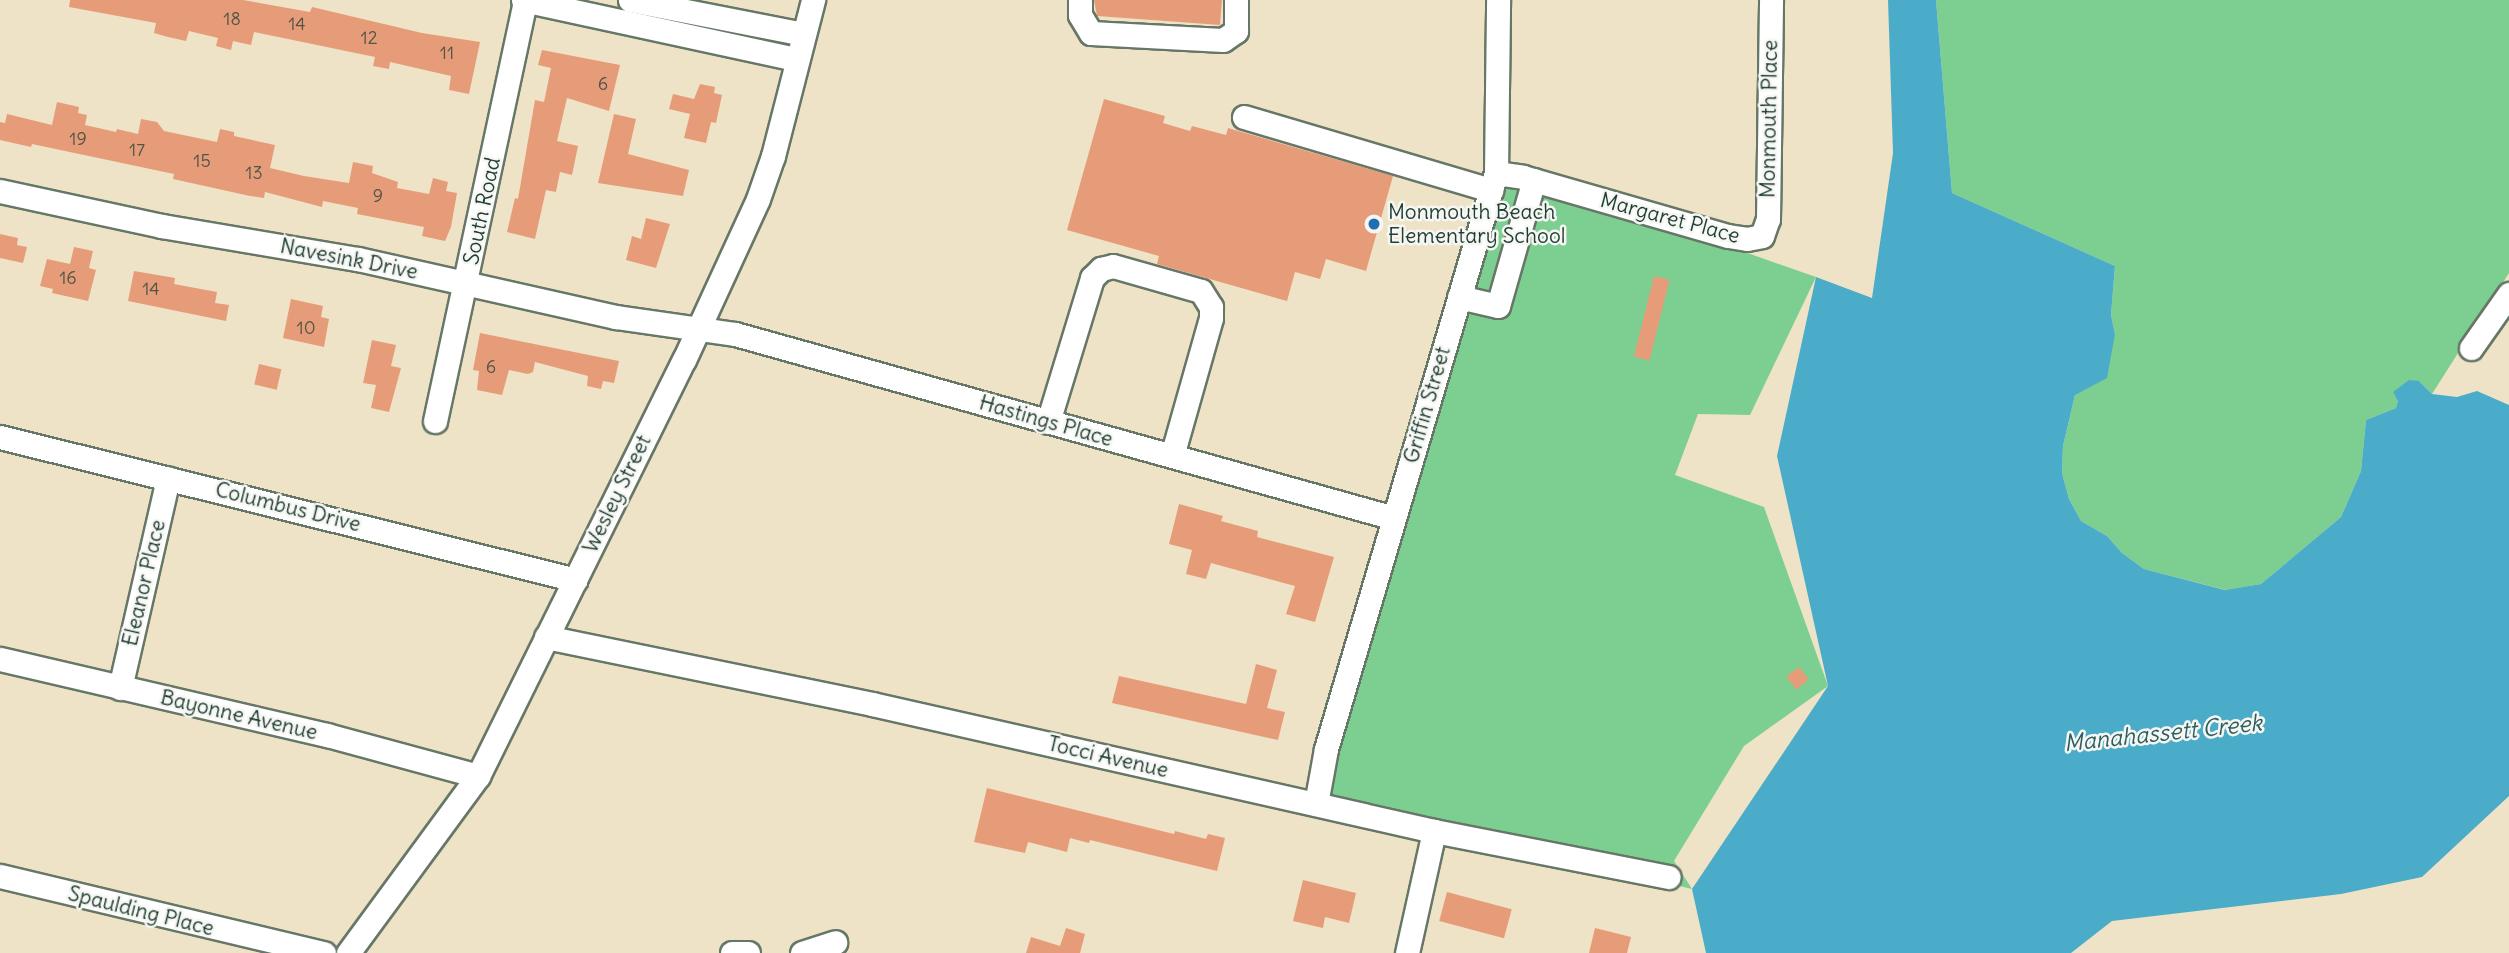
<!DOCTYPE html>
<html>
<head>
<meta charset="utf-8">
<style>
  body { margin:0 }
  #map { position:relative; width:2509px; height:953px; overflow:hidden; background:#eee3c6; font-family:Delius,sans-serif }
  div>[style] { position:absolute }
  .green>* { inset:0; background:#7dcf91 }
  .water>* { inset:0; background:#4bacca }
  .building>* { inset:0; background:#e79c79; transform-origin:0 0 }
  .roads { filter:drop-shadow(2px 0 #677767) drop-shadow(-2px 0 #677767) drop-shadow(0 2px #677767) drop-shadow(0 -2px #677767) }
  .minor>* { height:23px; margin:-11.5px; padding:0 11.5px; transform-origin:11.5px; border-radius:11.5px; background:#fff }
  .dots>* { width:19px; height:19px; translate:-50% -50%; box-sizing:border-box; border:4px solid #f6f6f2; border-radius:50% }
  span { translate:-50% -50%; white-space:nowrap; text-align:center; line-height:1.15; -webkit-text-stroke:5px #f6f6f2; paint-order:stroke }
  .number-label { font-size:18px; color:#515545 }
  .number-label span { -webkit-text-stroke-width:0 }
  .street-label { font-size:21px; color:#1f3d34 }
  .poi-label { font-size:21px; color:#1f3d34 }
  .left { translate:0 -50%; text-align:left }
  .water-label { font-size:23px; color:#2c5e61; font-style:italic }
</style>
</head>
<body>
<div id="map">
  <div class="green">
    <div style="clip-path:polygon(1936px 0,2509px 0,2509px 273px,2432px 394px,2419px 381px,2398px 401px,2396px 408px,2366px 420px,2361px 471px,2341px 517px,2261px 584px,2226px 590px,2144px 569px,2122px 553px,2107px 536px,2081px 521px,2069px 499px,2062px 473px,2063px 446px,2075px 395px,2115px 334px,2111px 315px,2115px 266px,1952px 193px)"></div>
    <div style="clip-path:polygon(1502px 167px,1816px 277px,1750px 415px,1698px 414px,1675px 475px,1764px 507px,1828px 686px,1744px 746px,1674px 861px,1692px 889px,1314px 798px)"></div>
  </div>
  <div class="water">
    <div style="clip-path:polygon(1888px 0,1936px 0,1952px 193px,2115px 266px,2111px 315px,2115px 334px,2107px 378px,2075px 395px,2063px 446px,2062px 473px,2069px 499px,2081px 521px,2107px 536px,2122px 553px,2144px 569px,2225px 590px,2261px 584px,2341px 517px,2361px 471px,2366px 420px,2396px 408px,2398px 401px,2393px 392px,2409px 380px,2419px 381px,2432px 394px,2457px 397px,2477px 391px,2509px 405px,2509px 796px,2422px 877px,2341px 894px,2112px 921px,2071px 953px,1706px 953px,1692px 889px,1828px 686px,1777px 456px,1816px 277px,1872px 298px,1893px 153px)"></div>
  </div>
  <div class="building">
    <div style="clip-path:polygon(70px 0,243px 0,310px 12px,312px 7px,422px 33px,480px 42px,469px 94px,449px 90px,451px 76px,390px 62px,389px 69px,373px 66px,375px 57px,254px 32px,251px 45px,233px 41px,231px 50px,216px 46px,218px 38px,189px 31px,186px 41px,168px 37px,154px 33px,156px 23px,69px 7px)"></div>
    <div style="clip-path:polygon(1094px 0,1222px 0,1220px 25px,1097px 16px)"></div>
    <div style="clip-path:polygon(542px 50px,620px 65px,609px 111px,567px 98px,557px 141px,578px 146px,572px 175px,560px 172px,556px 192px,546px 190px,535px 239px,507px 232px,515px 198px,518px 199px,535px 100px,544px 102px,551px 68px,538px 65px)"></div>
    <div style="clip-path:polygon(700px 84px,715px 87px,714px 93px,722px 95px,716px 123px,711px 122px,706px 143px,684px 138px,690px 114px,669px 109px,673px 94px,694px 99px)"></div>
    <div style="clip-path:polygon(1104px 99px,1165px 116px,1163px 123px,1190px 131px,1192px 126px,1226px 135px,1228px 128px,1393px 176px,1366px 271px,1326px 259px,1320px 279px,1295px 272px,1287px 301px,1157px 264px,1159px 256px,1067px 230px)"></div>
    <div style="clip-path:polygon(57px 102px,79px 107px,78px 113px,87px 115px,85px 125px,116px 132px,117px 129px,138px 134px,141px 119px,157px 122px,164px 131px,217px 142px,220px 129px,234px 132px,234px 136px,275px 145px,270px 168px,304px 176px,349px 183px,353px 162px,373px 166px,372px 173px,398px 182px,397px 188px,429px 194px,433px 178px,448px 182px,446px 191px,457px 193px,451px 227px,445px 241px,422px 236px,424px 227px,357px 214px,358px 208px,323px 201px,322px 207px,265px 192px,264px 198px,250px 196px,173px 179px,174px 174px,32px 144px,31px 147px,0 140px,0 122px,5px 123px,7px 114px,52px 125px)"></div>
    <div style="clip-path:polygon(614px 114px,636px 119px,628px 154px,689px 170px,683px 196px,598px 183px)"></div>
    <div style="clip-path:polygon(646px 218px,670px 224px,656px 268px,626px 260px,632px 236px,641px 239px)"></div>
    <div style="clip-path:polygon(0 234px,18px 238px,17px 245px,27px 247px,23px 263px,0 258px)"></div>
    <div style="clip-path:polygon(74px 247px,93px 251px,89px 268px,96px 270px,88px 301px,52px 293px,53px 289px,40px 286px,47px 259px,70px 264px)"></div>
    <div style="clip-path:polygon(134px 271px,175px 278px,174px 284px,217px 292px,215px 303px,229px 305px,226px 321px,128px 301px)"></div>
    <div style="left:1654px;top:276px;width:16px;height:83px;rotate:14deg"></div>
    <div style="clip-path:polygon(291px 299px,323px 306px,321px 317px,329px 319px,324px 347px,283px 338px)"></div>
    <div style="clip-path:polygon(480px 333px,619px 361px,614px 383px,603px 381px,601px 389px,587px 386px,588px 376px,535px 362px,533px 372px,528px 374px,509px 370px,502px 395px,477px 390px,479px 371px,473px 370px)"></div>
    <div style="clip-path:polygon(372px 340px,396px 345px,391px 366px,401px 368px,389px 412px,371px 408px,376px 385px,363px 383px)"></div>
    <div style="left:259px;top:364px;width:23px;height:21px;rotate:13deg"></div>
    <div style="clip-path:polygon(1179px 504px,1223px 516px,1221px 521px,1258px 531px,1257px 537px,1334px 557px,1315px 622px,1286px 614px,1295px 586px,1211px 563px,1206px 579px,1186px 574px,1192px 550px,1169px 544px)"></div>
    <div style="clip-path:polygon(1256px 664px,1277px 670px,1267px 708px,1285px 712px,1278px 740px,1112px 703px,1119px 676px,1246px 704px)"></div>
    <div style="left:1799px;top:667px;width:16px;height:16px;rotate:52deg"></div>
    <div style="clip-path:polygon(987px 788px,1174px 834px,1175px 831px,1206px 839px,1208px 834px,1225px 838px,1217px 871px,1090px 840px,1089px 843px,1070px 838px,1067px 852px,1028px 842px,1025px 853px,974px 842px)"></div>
    <div style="clip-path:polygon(1303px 880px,1356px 893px,1349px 923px,1325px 917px,1323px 928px,1293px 921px)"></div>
    <div style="left:1447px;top:892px;width:67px;height:30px;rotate:15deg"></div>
    <div style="clip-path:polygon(1066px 928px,1085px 934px,1080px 953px,1026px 953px,1031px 937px,1060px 946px)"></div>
    <div style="clip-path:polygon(1595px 928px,1631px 937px,1627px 953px,1589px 953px)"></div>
  </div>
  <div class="roads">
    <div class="minor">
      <div style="left:523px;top:0;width:280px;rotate:12.2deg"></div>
      <div style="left:630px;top:0;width:177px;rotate:11.1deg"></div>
      <div style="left:1080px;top:0;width:15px;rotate:90deg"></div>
      <div style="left:1080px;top:15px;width:21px;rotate:59deg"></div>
      <div style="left:1091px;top:33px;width:132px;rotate:3deg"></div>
      <div style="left:1223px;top:40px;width:16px;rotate:-35deg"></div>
      <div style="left:1236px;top:31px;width:31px;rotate:-90deg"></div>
      <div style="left:1244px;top:117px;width:258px;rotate:16.5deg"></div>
      <div style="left:1496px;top:173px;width:27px;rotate:8deg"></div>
      <div style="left:1523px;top:177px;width:213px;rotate:16.1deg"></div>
      <div style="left:1728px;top:236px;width:19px;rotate:9deg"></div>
      <div style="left:1747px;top:239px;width:15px;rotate:-11deg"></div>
      <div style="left:1762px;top:236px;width:18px;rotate:-71deg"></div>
      <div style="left:1768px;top:219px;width:219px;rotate:-89.2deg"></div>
      <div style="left:0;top:191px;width:166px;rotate:12.2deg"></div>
      <div style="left:162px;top:226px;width:199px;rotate:9.6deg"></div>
      <div style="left:358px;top:259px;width:264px;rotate:12.7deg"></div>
      <div style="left:616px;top:317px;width:120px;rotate:8.1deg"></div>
      <div style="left:735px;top:334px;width:684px;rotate:15.6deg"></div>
      <div style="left:1459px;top:297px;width:40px;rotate:13deg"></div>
      <div style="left:1498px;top:306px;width:131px;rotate:-74.1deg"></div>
      <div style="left:2471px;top:348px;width:66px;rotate:-54.9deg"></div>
      <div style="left:435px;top:421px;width:431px;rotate:-77.9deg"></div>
      <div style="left:1048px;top:422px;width:151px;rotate:-73deg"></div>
      <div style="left:1092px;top:278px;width:13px;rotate:-45deg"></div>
      <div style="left:1101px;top:269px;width:12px;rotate:-14deg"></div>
      <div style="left:1113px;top:266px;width:91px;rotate:15.9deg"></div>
      <div style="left:1201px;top:291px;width:19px;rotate:58deg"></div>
      <div style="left:1211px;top:307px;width:11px;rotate:90deg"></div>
      <div style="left:1211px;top:318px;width:143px;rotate:105.8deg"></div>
      <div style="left:0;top:437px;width:593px;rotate:13.94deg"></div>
      <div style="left:546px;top:637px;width:333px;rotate:11.6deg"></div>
      <div style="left:872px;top:704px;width:576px;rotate:12.73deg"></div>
      <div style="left:1434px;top:831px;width:239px;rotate:11.1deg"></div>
      <div style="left:0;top:659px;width:336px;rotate:13.1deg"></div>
      <div style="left:327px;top:735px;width:156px;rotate:15.2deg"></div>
      <div style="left:120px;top:688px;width:215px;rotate:-77.1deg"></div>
      <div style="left:1316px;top:804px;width:56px;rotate:-79.7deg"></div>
      <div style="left:1326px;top:749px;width:601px;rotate:-73.56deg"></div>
      <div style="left:1496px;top:173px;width:173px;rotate:-89.3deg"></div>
      <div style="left:0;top:876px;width:333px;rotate:13.4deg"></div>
      <div style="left:348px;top:953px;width:220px;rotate:-53.7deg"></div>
      <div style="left:478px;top:776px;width:464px;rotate:-63.7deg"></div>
      <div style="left:684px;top:360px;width:177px;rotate:-65.3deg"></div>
      <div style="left:758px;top:199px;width:46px;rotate:-70.8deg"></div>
      <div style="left:773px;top:156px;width:161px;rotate:-75.6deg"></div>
      <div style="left:732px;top:953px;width:16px"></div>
      <div style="left:802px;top:953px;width:35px;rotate:-18deg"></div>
      <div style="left:1407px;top:953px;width:125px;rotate:-77.5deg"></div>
    </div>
  </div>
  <div class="dots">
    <div style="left:1374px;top:224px;background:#1f6fb2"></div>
  </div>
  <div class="number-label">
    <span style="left:232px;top:19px">18</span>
    <span style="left:297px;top:24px">14</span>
    <span style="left:369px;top:38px">12</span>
    <span style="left:447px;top:53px">11</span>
    <span style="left:603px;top:84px">6</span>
    <span style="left:78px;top:139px">19</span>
    <span style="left:137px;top:150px">17</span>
    <span style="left:202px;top:161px">15</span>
    <span style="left:254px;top:173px">13</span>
    <span style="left:378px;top:196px">9</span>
    <span style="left:68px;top:278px">16</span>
    <span style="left:151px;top:289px">14</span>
    <span style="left:306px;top:328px">10</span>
    <span style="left:491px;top:367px">6</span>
  </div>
  <div class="street-label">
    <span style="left:1769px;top:119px;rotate:-89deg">Monmouth Place</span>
    <span style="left:482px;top:211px;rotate:-78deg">South Road</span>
    <span style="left:1670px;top:218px;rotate:15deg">Margaret Place</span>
    <span style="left:349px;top:259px;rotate:11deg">Navesink Drive</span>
    <span style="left:1427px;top:405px;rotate:-74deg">Griffin Street</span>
    <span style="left:1046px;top:421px;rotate:16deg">Hastings Place</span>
    <span style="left:617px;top:494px;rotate:-64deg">Wesley Street</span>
    <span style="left:288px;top:507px;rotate:14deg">Columbus Drive</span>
    <span style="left:144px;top:583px;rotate:-77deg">Eleanor Place</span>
    <span style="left:239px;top:715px;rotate:13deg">Bayonne Avenue</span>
    <span style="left:1108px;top:757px;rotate:13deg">Tocci Avenue</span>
    <span style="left:141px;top:911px;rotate:14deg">Spaulding Place</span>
  </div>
  <div class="poi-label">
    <span class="left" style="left:1388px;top:224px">Monmouth Beach<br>Elementary School</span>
  </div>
  <div class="water-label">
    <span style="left:2163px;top:733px;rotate:-6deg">Manahassett Creek</span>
  </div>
</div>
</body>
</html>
